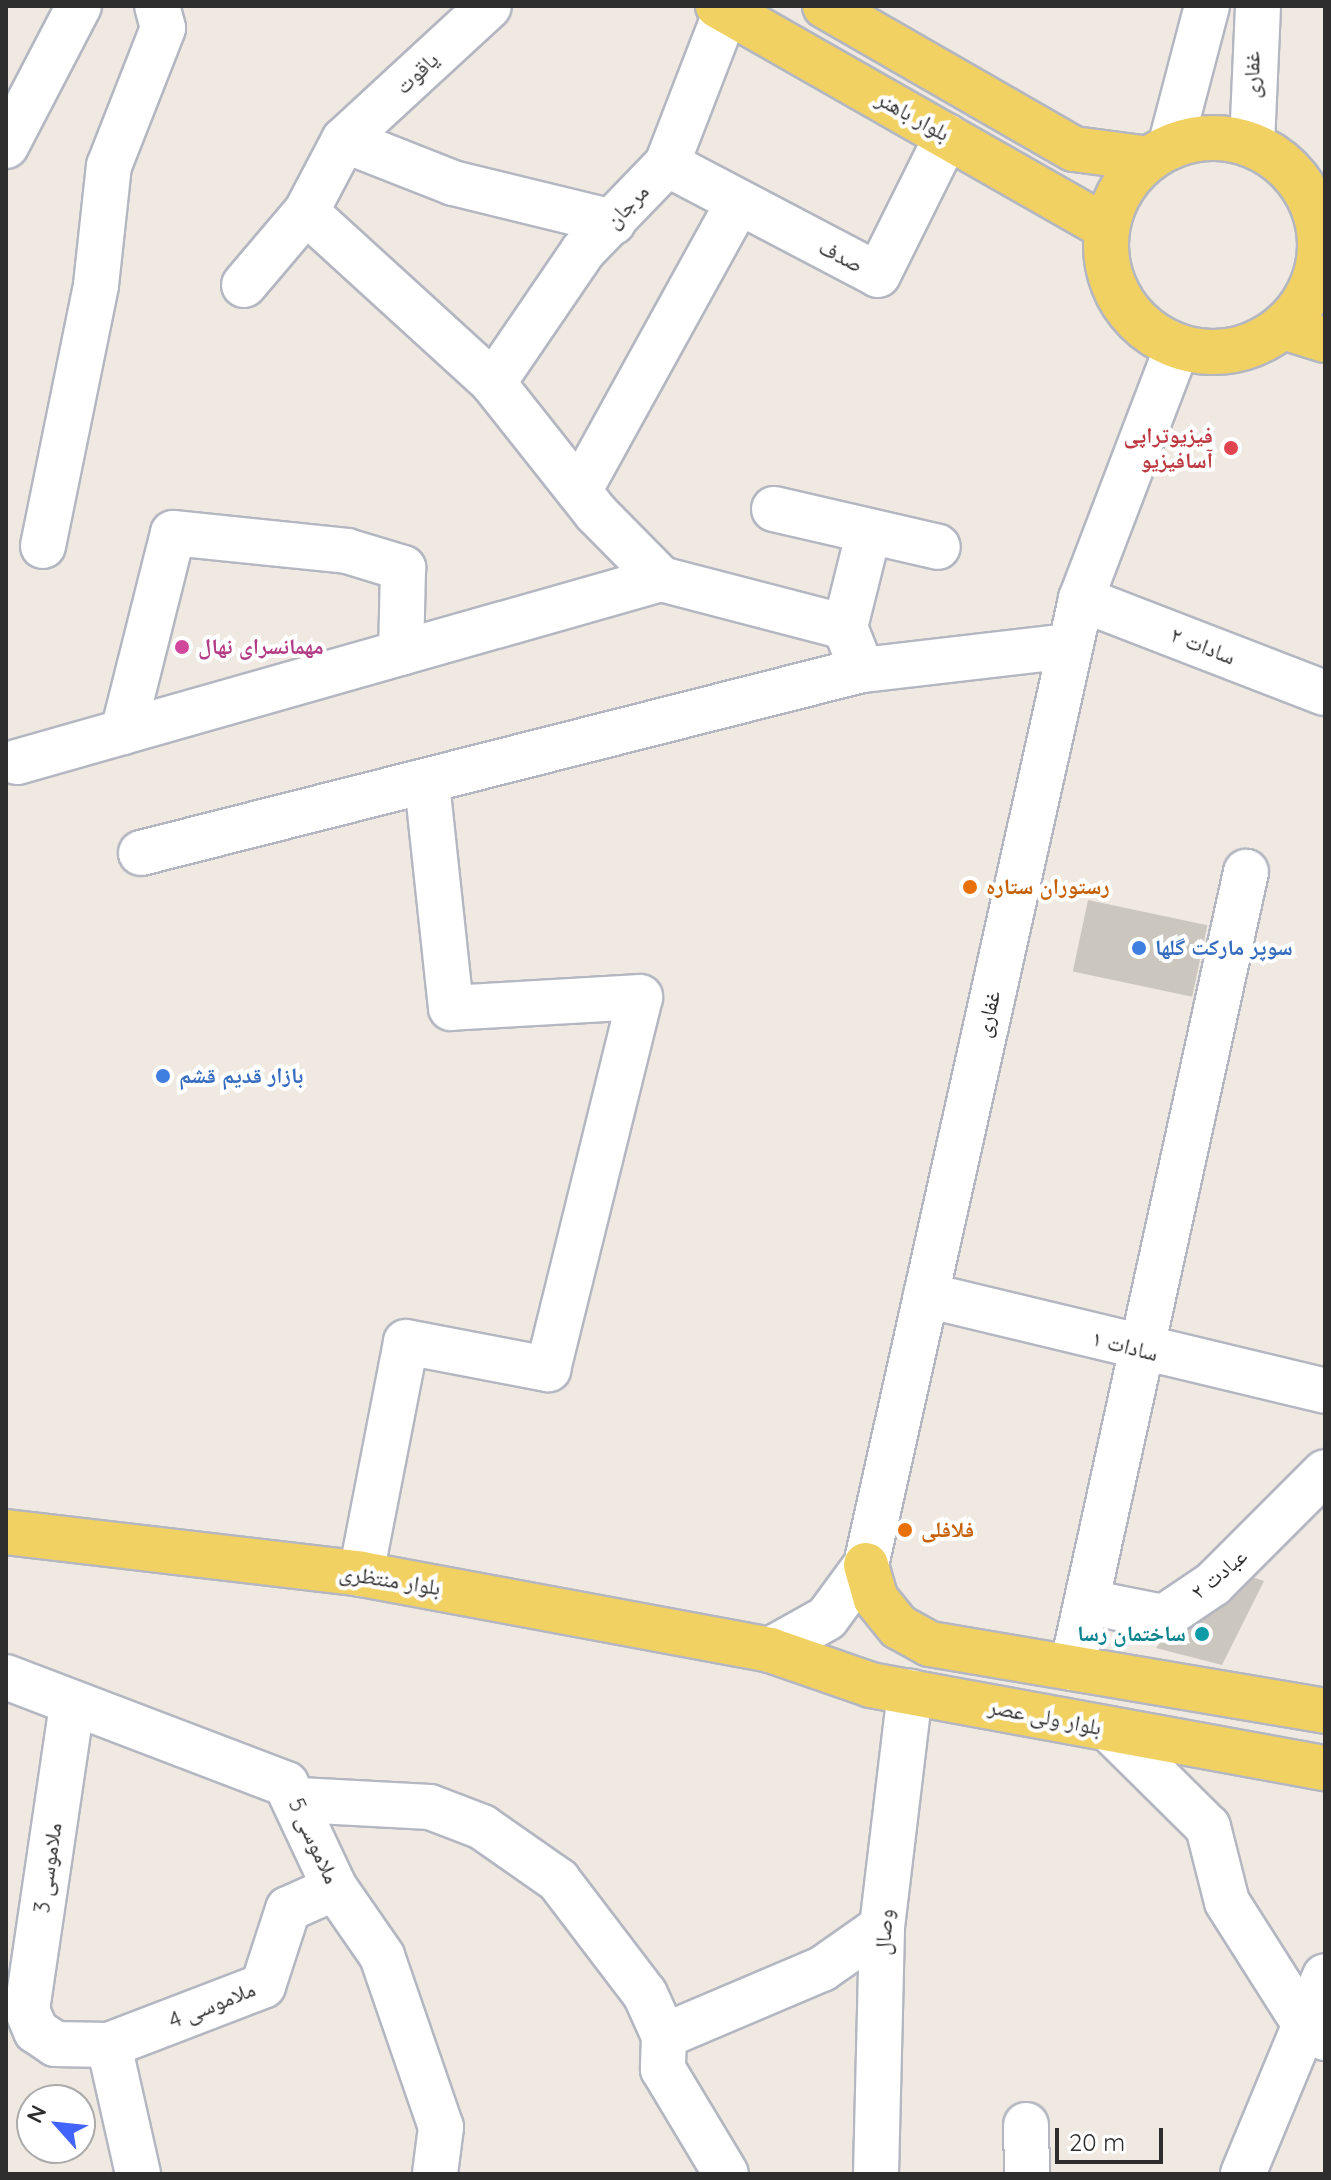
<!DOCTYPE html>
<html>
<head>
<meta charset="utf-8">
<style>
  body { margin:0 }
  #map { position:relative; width:1331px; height:2180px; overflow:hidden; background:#efe9e1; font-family:Quicksand,"Noto Naskh Arabic",sans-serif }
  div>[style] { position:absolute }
  .building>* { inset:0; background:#cbc7bf; transform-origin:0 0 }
  .roads { filter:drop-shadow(2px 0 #b4b7c1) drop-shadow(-2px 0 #b4b7c1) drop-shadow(0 2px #b4b7c1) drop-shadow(0 -2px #b4b7c1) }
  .minor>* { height:44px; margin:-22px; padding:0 22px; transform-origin:22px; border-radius:22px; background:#fff }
  .major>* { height:44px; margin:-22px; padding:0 22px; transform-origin:22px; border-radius:22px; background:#f2d163 }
  .major>.ring { margin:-22px; padding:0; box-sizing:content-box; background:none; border:44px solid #f2d163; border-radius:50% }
  .dots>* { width:22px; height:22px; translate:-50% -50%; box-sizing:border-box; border:4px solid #fff; border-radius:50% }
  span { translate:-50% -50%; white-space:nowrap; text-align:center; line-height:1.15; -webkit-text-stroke:8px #fff; paint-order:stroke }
  .street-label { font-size:22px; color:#2e2e2e }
  .health-label { font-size:22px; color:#be3a42; font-weight:700 }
  .right { translate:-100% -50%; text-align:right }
  .hotel-label { font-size:22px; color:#b23c85; font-weight:700 }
  .left { translate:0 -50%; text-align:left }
  .food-label { font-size:22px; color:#c56008; font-weight:700 }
  .shop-label { font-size:22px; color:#366cbe; font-weight:700 }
  .culture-label { font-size:22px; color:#0d838f; font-weight:700 }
  .frame { position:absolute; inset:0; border:8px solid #2e2e2e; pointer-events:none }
  .north { position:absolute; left:16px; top:2084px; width:80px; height:80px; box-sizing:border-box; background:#fff; border:2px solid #ababab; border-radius:50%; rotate:297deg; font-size:22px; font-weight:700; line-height:32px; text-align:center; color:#2e2e2e }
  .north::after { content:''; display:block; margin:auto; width:28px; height:36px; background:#4264fb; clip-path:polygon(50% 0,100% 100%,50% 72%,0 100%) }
  .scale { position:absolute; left:1055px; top:2128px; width:108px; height:36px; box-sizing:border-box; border:4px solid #2e2e2e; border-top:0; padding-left:10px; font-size:24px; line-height:28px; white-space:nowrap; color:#2e2e2e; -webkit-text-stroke:6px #fff; paint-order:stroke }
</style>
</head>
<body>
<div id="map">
  <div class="building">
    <div style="left:1088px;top:900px;width:122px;height:73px;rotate:12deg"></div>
    <div style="clip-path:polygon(1246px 1575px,1264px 1581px,1222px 1665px,1156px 1648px,1179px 1619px)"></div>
  </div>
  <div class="roads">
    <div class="minor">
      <div style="left:344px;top:140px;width:117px;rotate:21.5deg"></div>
      <div style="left:453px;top:183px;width:165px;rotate:13.7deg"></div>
      <div style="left:1252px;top:144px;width:138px;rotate:-87.5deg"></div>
      <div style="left:6px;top:146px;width:158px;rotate:-62.5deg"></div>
      <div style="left:1170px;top:147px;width:146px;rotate:-75.3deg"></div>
      <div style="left:667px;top:164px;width:238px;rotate:27.7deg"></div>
      <div style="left:878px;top:275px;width:155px;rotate:-63.6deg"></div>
      <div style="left:306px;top:212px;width:253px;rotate:42.4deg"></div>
      <div style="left:493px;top:383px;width:166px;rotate:51.6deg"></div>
      <div style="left:596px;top:513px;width:93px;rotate:45.4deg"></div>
      <div style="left:244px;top:285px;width:96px;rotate:-49.7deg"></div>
      <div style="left:306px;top:212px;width:81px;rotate:-62.2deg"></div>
      <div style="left:344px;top:140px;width:197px;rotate:-42.7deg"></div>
      <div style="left:493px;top:383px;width:160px;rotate:-55.7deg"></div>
      <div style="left:583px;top:251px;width:121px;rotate:-46deg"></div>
      <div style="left:667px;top:164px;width:164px;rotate:-68.9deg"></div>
      <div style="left:579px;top:491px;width:329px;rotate:-61.1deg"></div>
      <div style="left:774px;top:509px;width:168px;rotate:13deg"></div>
      <div style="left:43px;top:546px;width:266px;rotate:-78.5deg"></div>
      <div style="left:96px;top:285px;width:120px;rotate:-83.8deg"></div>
      <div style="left:109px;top:166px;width:148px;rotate:-68.6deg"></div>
      <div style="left:163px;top:28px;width:23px;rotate:-105deg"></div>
      <div style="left:1081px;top:599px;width:261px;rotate:21.1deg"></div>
      <div style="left:845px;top:627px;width:95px;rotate:-76deg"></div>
      <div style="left:123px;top:732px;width:205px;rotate:-75.9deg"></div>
      <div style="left:173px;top:533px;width:175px;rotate:5.9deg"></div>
      <div style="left:347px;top:551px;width:59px;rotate:16.9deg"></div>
      <div style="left:403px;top:568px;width:85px;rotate:91.3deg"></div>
      <div style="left:17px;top:762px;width:669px;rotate:-15.86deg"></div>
      <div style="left:661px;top:579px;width:190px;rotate:14.6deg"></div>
      <div style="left:845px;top:627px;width:46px;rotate:68.4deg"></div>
      <div style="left:141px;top:853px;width:744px;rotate:-14.24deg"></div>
      <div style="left:862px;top:670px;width:209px;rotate:-6.6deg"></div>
      <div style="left:926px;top:1295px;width:410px;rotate:13.5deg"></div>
      <div style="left:361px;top:1574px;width:236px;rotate:-79deg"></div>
      <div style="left:406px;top:1342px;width:145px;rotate:10.8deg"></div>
      <div style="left:548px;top:1369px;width:383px;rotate:-76.1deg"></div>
      <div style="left:640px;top:997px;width:189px;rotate:176.7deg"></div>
      <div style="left:451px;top:1008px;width:227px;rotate:-96.1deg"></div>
      <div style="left:1088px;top:1602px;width:77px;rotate:11.2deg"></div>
      <div style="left:1164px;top:1617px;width:59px;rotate:-34deg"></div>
      <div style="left:1213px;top:1584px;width:158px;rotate:-45deg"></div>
      <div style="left:770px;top:1650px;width:65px;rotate:-29.3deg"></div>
      <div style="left:827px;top:1618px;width:66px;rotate:-53.7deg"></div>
      <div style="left:866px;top:1565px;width:990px;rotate:-77.45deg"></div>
      <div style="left:1081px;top:599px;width:269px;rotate:-69.1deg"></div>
      <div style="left:1072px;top:1668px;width:815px;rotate:-77.67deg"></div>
      <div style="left:6px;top:1677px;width:300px;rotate:20.9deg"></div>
      <div style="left:286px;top:1784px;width:115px;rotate:64.8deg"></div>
      <div style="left:335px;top:1888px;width:83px;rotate:55.3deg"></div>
      <div style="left:382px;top:1956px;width:181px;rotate:71deg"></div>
      <div style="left:441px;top:2127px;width:47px;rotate:97.3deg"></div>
      <div style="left:72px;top:1705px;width:308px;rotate:98.4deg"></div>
      <div style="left:27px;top:2010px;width:23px;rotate:67deg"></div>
      <div style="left:36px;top:2031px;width:23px;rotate:34deg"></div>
      <div style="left:55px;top:2044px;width:54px;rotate:1.1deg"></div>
      <div style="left:109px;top:2045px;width:165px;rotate:-21deg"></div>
      <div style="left:263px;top:1986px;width:81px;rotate:-72deg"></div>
      <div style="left:288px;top:1909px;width:51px;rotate:-24.1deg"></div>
      <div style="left:1109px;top:1729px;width:139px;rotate:44.7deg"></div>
      <div style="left:1208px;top:1827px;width:77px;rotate:75.8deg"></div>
      <div style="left:1227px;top:1902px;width:146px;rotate:57.6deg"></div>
      <div style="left:1305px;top:2025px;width:24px;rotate:33deg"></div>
      <div style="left:299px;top:1800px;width:131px;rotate:3.1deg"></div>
      <div style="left:430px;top:1807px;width:56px;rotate:21deg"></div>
      <div style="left:482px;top:1827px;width:93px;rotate:34.9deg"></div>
      <div style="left:558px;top:1880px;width:143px;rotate:52.7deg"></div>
      <div style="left:645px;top:1994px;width:46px;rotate:65.7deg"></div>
      <div style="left:664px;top:2036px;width:33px;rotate:92deg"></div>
      <div style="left:663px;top:2069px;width:122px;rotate:59deg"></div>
      <div style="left:664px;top:2036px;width:172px;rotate:-23deg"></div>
      <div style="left:822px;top:1969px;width:73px;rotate:-35deg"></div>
      <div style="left:109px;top:2045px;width:132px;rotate:77.3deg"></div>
      <div style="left:1026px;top:2125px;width:49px;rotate:88.8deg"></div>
      <div style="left:876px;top:2174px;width:247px;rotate:-88.6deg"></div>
      <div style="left:882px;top:1927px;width:237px;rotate:-83.2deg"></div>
      <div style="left:1243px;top:2174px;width:214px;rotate:-67.5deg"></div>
    </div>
    <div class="major">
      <div style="left:718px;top:6px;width:448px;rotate:29.7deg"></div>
      <div style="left:825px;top:6px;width:287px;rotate:29.9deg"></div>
      <div style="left:1074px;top:149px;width:76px;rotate:7.6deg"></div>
      <div class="ring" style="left:1106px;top:138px;width:170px;height:170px"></div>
      <div style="left:1283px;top:327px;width:44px;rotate:17.2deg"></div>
      <div style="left:6px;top:1532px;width:357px;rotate:6.7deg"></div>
      <div style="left:361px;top:1574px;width:416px;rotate:10.5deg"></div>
      <div style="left:770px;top:1650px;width:107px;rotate:19.1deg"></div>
      <div style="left:871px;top:1685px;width:462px;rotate:10.4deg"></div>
      <div style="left:866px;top:1565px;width:35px;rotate:74deg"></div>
      <div style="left:876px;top:1599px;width:36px;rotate:51deg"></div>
      <div style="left:899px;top:1627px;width:35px;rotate:29deg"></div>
      <div style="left:930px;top:1644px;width:401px;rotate:9.6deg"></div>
    </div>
  </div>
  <div class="dots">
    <div style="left:1231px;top:448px;background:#e0444e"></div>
    <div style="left:182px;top:647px;background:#d1479c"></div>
    <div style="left:970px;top:887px;background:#e8710a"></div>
    <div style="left:1139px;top:948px;background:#3f7fe0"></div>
    <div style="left:163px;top:1076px;background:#3f7fe0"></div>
    <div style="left:905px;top:1530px;background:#e8710a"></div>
    <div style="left:1202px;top:1634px;background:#0f9aa8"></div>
  </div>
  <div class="street-label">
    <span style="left:417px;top:73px;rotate:-43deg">یاقوت</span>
    <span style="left:1252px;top:75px;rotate:-90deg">غفاری</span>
    <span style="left:913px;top:116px;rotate:29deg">بلوار باهنر</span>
    <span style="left:627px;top:206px;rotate:-46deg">مرجان</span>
    <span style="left:841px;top:256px;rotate:27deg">صدف</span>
    <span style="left:1203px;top:646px;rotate:21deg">سادات ۲</span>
    <span style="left:988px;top:1014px;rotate:-77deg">غفاری</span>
    <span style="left:1125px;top:1346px;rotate:14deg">سادات ۱</span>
    <span style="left:1219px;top:1574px;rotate:-40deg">عبادت ۲</span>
    <span style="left:390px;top:1580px;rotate:9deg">بلوار منتظری</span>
    <span style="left:1045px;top:1717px;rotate:11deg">بلوار ولی عصر</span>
    <span style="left:314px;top:1841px;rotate:65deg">ملاموسی 5</span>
    <span style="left:48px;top:1868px;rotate:-82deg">ملاموسی 3</span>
    <span style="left:884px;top:1932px;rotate:-86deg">وصال</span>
    <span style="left:212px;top:2005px;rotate:-22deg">ملاموسی 4</span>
  </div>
  <div class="health-label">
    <span class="right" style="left:1213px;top:448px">فیزیوتراپی<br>آسافیزیو</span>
  </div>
  <div class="hotel-label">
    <span class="left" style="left:198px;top:647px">مهمانسرای نهال</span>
  </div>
  <div class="food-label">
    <span class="left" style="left:986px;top:887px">رستوران ستاره</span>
    <span class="left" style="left:921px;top:1530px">فلافلی</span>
  </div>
  <div class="shop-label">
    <span class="left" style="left:1155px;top:948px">سوپر مارکت گلها</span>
    <span class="left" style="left:179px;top:1076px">بازار قدیم قشم</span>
  </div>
  <div class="culture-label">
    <span class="right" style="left:1186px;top:1634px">ساختمان رسا</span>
  </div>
  <div class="frame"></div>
  <div class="north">N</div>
  <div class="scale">20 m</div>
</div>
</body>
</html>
